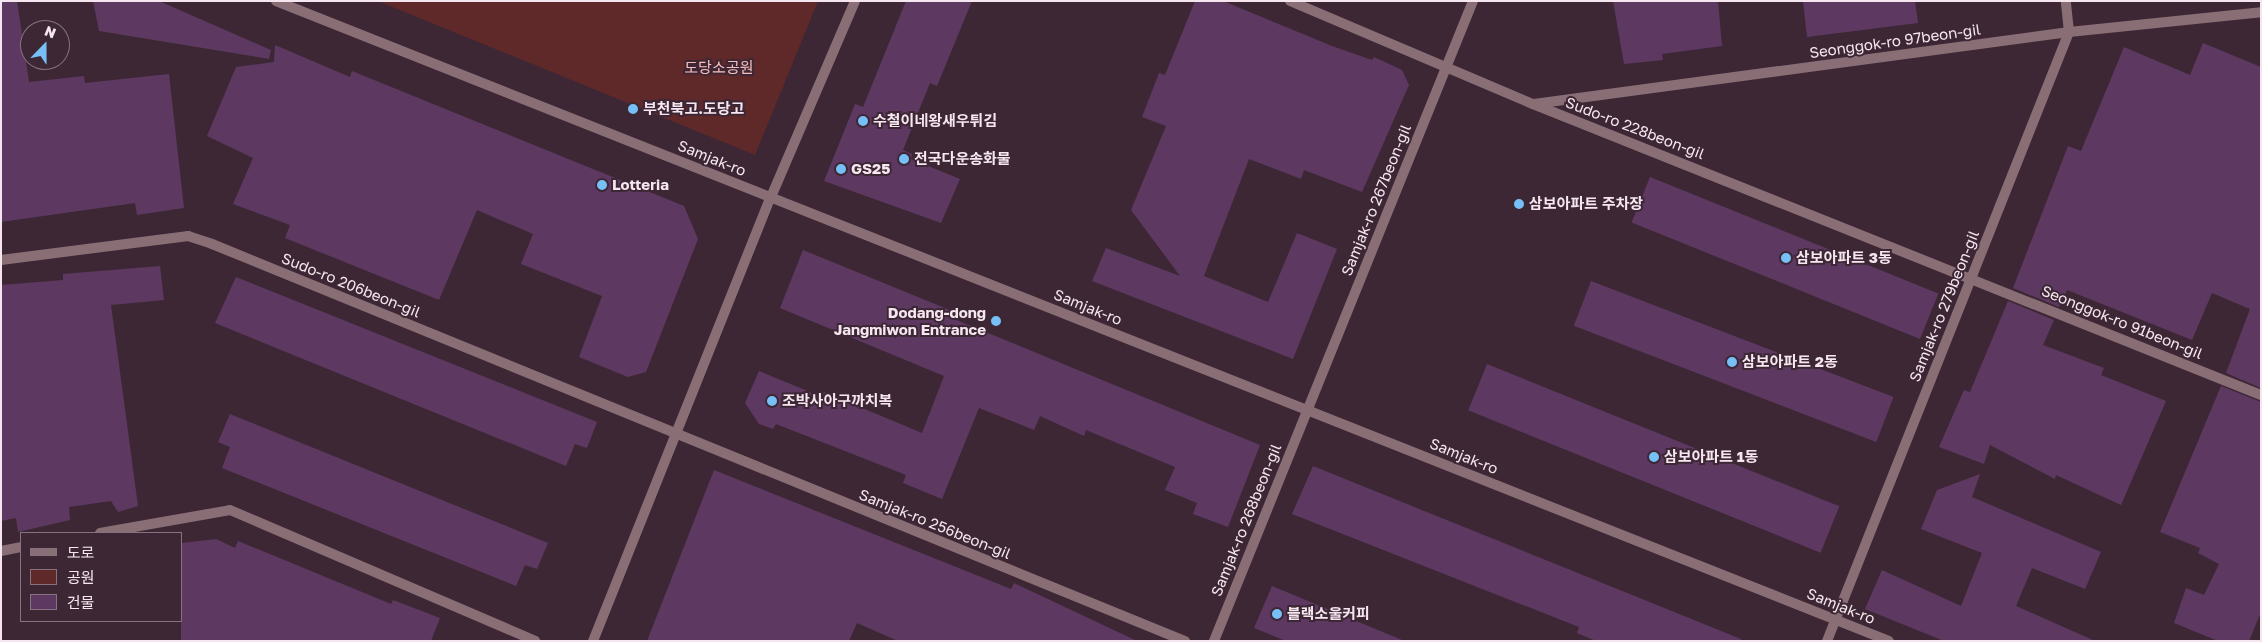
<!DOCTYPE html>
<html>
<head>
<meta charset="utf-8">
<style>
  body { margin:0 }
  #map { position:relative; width:2262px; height:642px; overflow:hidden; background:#3d2735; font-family:"Golos Text","Noto Sans KR",sans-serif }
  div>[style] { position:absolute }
  .green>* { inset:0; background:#602929 }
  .building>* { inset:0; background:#5d3962; transform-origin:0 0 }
  .service>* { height:10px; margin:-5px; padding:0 5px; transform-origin:5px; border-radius:5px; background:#8a6e75 }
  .minor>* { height:10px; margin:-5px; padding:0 5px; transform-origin:5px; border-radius:5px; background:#8a6e75 }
  .dots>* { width:14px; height:14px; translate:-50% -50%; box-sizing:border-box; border:2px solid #3d2735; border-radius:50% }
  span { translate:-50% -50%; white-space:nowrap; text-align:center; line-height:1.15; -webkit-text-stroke:4px #3d2735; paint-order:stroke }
  .street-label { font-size:15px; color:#f5e6ef }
  .park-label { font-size:15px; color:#f7bebb }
  .poi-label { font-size:15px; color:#f5e6ef; font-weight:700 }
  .left { translate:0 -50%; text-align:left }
  .right { translate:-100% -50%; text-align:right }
  .frame { position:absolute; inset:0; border:2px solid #f5e6ef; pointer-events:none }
  .legend { position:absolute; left:20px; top:532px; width:162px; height:90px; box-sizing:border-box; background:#3d2735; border:1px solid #87737f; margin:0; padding:6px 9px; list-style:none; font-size:15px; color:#f5e6ef }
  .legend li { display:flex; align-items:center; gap:10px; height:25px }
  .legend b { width:25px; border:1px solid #87737f }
  .north { position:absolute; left:20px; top:20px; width:50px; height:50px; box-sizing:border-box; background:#3d2735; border:1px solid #87737f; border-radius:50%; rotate:22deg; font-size:14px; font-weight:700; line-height:20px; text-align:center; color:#f5e6ef }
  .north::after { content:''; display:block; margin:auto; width:18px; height:22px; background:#77bff7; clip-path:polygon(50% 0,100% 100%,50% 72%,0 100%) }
</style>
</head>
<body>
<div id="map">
  <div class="green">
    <div style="clip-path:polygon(378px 1px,818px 1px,755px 155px)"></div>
  </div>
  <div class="building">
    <div style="clip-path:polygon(1px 1px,17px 1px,29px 82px,84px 76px,85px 83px,169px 74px,184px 208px,137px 215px,135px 203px,1px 222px)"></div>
    <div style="clip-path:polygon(93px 1px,159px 1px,271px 50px,269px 59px,99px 31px)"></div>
    <div style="clip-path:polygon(906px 1px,972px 1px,937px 86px,930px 83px,903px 150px,912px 154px,911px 159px,960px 179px,941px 223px,824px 181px,855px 104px,863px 107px)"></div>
    <div style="clip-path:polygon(1195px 1px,1223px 1px,1332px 46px,1372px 60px,1374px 57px,1402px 70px,1409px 85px,1362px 192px,1304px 170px,1301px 179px,1249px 159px,1204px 276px,1268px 302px,1297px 233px,1337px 249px,1293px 359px,1092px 281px,1106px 248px,1180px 276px,1131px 210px,1166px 126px,1142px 117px,1159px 73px,1165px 75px)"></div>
    <div style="clip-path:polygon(1613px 1px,1718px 1px,1722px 46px,1662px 54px,1663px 60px,1624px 64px)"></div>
    <div style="clip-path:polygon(1803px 1px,1915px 1px,1918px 23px,1807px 37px)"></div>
    <div style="clip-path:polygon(2203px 43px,2261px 67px,2261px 388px,2226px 373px,2250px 309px,2212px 293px,2192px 340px,2067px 290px,2059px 307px,2013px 288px,2068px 146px,2081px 151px,2124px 47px,2190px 75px)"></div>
    <div style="clip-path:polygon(275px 45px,350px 77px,352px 71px,684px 206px,698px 239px,646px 372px,628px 377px,579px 357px,602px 296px,521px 264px,533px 234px,477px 210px,439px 300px,285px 238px,290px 225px,233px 204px,253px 158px,207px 136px,236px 67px,274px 62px)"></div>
    <div style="left:1650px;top:177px;width:311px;height:49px;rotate:22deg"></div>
    <div style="clip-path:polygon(803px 250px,957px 313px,954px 319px,1260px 445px,1228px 527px,1193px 514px,1197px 503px,1165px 490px,1175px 467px,1086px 430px,1084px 436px,1040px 416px,1034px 430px,979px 408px,942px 499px,903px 483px,906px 475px,776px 424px,773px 429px,759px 424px,745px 403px,759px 371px,822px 397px,824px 392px,922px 433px,944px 376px,780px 308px)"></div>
    <div style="clip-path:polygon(160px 266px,164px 300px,111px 305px,138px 506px,118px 512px,111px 501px,69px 507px,70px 520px,18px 532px,16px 518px,1px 521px,1px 285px,63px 280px,63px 274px)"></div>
    <div style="clip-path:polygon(236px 277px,597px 422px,587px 448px,575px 444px,566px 466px,215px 323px)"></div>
    <div style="left:1591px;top:281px;width:324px;height:48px;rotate:21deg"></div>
    <div style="clip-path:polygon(2008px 301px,2054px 320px,2043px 345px,2104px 368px,2101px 375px,2166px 401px,2121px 505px,2056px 475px,2055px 479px,1990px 445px,1984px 464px,1939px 447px,1964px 390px,1970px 392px)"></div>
    <div style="left:1487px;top:364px;width:380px;height:50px;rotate:22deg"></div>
    <div style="clip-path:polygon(2221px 386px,2261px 402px,2261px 612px,2249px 641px,2218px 641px,2174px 623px,2186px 588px,2204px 595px,2219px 564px,2198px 553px,2200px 548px,2160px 532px)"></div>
    <div style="clip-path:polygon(230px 414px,548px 543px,537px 569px,525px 565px,516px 586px,222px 468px,230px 447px,218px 442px)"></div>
    <div style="clip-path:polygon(1313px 466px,1741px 639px,1740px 641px,1596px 641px,1577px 633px,1579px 627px,1292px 514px)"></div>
    <div style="clip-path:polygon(714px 470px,1011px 589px,1014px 583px,1137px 641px,898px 641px,857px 623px,849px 641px,647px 641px)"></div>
    <div style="clip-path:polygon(1980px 474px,1972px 497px,2101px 552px,2085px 589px,2032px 568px,2016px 606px,2095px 641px,1944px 641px,1865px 609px,1882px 570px,1961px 606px,1982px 553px,1921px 529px,1937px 490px)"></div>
    <div style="clip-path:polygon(216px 539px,235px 548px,238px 541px,391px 604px,393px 600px,440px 618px,431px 641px,181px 641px,181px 543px)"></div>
    <div style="clip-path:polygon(1272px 586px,1402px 640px,1402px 641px,1286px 641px,1254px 628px)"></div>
  </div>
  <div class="service">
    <div style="left:1290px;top:1px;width:264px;rotate:23deg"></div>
    <div style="left:1533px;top:104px;width:784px;rotate:21.79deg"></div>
    <div style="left:1534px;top:104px;width:540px;rotate:-7.66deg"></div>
    <div style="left:2069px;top:32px;width:193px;rotate:-5.9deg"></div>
    <div style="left:1px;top:260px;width:189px;rotate:-7.3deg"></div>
    <div style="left:188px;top:236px;width:25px;rotate:18deg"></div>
    <div style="left:212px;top:244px;width:1051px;rotate:22.2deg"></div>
    <div style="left:100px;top:533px;width:132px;rotate:-10deg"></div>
    <div style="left:230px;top:510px;width:332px;rotate:23.2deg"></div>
    <div style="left:1px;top:551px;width:20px;rotate:-11deg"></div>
    <div style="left:1827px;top:641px;width:655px;rotate:-68.33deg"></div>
    <div style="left:2069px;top:32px;width:31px;rotate:-96deg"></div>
  </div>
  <div class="minor">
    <div style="left:276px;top:1px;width:1735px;rotate:21.64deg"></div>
    <div style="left:593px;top:641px;width:478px;rotate:-68.2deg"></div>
    <div style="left:771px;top:197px;width:213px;rotate:-66.8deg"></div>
    <div style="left:1214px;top:641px;width:690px;rotate:-67.97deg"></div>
  </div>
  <div class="dots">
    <div style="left:633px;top:109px;background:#77bff7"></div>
    <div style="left:863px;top:121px;background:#77bff7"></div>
    <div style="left:904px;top:159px;background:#77bff7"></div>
    <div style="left:841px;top:169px;background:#77bff7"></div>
    <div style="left:602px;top:185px;background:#77bff7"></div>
    <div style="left:1519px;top:204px;background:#77bff7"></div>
    <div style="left:1786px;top:258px;background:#77bff7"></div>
    <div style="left:996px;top:321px;background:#77bff7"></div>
    <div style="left:1732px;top:362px;background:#77bff7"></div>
    <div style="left:772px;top:401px;background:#77bff7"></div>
    <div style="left:1654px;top:457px;background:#77bff7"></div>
    <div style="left:1277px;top:614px;background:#77bff7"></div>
  </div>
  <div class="street-label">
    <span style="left:1895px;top:41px;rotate:-8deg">Seonggok-ro 97beon-gil</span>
    <span style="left:1635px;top:128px;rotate:21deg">Sudo-ro 228beon-gil</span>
    <span style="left:712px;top:158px;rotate:22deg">Samjak-ro</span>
    <span style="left:1376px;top:200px;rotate:-68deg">Samjak-ro 267beon-gil</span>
    <span style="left:351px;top:285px;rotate:22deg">Sudo-ro 206beon-gil</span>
    <span style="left:1944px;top:306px;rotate:-68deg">Samjak-ro 279beon-gil</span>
    <span style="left:1088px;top:307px;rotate:22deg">Samjak-ro</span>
    <span style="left:2122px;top:322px;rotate:22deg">Seonggok-ro 91beon-gil</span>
    <span style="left:1464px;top:456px;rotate:22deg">Samjak-ro</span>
    <span style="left:1246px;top:520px;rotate:-68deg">Samjak-ro 268beon-gil</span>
    <span style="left:935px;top:524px;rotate:22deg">Samjak-ro 256beon-gil</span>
    <span style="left:1841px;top:606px;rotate:22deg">Samjak-ro</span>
  </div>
  <div class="park-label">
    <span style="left:719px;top:68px">도당소공원</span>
  </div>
  <div class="poi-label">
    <span class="left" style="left:643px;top:109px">부천북고.도당고</span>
    <span class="left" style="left:873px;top:121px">수철이네왕새우튀김</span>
    <span class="left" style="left:914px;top:159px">전국다운송화물</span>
    <span class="left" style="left:851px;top:169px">GS25</span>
    <span class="left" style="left:612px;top:185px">Lotteria</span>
    <span class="left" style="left:1529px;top:204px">삼보아파트 주차장</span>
    <span class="left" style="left:1796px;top:258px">삼보아파트 3동</span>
    <span class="right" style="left:986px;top:321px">Dodang-dong<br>Jangmiwon Entrance</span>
    <span class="left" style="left:1742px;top:362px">삼보아파트 2동</span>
    <span class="left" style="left:782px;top:401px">조박사아구까치복</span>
    <span class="left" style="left:1664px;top:457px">삼보아파트 1동</span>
    <span class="left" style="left:1287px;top:614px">블랙소울커피</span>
  </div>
  <div class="frame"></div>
  <ul class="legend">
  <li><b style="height:6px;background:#8a6e75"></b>도로</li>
  <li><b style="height:14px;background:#602929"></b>공원</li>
  <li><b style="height:14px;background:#5d3962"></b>건물</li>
  </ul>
  <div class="north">N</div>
</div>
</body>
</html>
